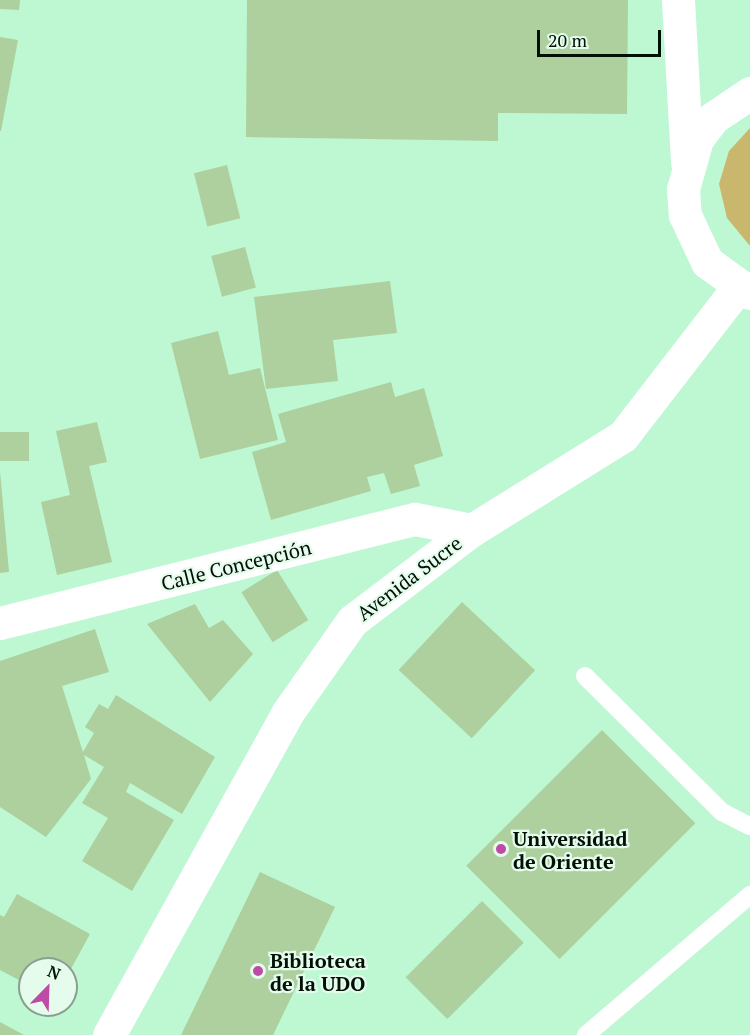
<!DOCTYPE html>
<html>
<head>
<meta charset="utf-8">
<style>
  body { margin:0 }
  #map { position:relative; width:750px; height:1035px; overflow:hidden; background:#bdf8d3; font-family:"PT Serif",serif }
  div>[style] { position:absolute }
  .green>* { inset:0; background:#c9b76d }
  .building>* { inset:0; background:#add09e; transform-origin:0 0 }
  .service>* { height:18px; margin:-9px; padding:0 9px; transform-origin:9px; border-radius:9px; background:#fff }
  .minor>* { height:33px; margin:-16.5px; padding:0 16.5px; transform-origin:16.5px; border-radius:16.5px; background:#fff }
  .tertiary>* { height:33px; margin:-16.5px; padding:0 16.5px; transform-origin:16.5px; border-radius:16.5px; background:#fff }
  .dots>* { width:16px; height:16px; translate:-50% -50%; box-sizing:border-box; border:3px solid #e5fced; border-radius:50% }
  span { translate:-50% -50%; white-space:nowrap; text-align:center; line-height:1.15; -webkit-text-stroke:4.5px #e5fced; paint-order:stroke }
  .street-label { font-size:20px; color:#001005 }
  .poi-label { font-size:20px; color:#001005; font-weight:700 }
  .left { translate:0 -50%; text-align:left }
  .north { position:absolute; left:18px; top:957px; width:60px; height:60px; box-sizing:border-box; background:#e5fced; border:2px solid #899e90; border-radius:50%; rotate:23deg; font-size:16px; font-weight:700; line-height:24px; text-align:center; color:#001005 }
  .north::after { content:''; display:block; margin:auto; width:21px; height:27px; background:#be4ca6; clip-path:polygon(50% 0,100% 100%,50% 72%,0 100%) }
  .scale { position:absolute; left:537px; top:30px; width:124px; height:27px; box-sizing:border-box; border:3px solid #001005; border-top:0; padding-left:8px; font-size:18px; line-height:21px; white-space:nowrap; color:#001005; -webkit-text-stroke:4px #e5fced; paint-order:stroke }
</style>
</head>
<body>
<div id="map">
  <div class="green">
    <div style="clip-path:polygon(750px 128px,750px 246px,727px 218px,719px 184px,729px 151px)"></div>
  </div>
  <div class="building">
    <div style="clip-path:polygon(0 0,20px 0,19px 10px,0 9px)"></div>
    <div style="clip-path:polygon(247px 0,628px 0,627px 114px,498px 113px,498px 141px,246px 137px)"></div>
    <div style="clip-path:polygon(0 37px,18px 40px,1px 131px,0 131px)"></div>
    <div style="left:227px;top:165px;width:55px;height:34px;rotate:76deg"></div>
    <div style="left:245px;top:247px;width:42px;height:35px;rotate:75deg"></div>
    <div style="clip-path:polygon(390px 281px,397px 333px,333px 340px,338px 381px,266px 389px,254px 297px)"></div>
    <div style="clip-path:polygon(218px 331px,229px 375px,260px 368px,278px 440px,200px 459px,171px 343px)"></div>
    <div style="clip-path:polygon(391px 382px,395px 397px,424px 388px,443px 456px,414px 465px,420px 486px,391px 494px,384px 473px,367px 477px,371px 491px,271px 520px,252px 452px,286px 442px,278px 414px)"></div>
    <div style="clip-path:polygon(97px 422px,107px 462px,89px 466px,112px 562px,57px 575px,41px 502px,70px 495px,56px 431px)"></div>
    <div style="left:0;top:432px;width:29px;height:29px"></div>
    <div style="clip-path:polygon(0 471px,9px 572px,0 573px)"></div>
    <div style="left:277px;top:570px;width:59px;height:42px;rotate:58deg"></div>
    <div style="left:462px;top:602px;width:100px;height:93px;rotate:43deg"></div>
    <div style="clip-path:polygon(195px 604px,209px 628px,223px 620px,253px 654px,210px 702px,147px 624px)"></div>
    <div style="clip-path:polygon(95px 629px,109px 672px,62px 686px,83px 752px,94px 733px,85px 727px,99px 704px,108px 709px,116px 695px,215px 757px,182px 814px,130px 783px,126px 792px,174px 820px,132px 891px,82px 861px,108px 818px,82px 803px,104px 767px,84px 755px,91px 779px,46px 837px,0 807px,0 661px)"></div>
    <div style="left:602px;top:730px;width:132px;height:192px;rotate:45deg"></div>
    <div style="clip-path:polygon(260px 872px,335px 907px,273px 1035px,181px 1035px)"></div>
    <div style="clip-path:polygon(17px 894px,90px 934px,66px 978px,66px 969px,30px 969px,30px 986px,0 970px,0 915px,4px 917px)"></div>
    <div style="left:482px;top:901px;width:59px;height:108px;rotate:45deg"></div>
    <div style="clip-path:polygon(0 1022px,24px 1035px,0 1035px)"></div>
  </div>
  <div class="service">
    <div style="left:585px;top:676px;width:193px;rotate:44.8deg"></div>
    <div style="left:722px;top:812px;width:31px;rotate:27deg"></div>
    <div style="left:586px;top:1035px;width:216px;rotate:-40.5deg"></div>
  </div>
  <div class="minor">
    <div style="left:0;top:623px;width:428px;rotate:-14.1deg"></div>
    <div style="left:415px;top:519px;width:58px;rotate:10.9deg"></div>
  </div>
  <div class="tertiary">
    <div style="left:678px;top:0;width:163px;rotate:86.8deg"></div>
    <div style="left:750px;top:93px;width:45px;rotate:146deg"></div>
    <div style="left:713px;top:118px;width:26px;rotate:127deg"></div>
    <div style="left:697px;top:139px;width:52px;rotate:105.6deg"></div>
    <div style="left:683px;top:189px;width:26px;rotate:86deg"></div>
    <div style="left:685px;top:215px;width:52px;rotate:64.9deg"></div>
    <div style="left:707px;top:262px;width:53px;rotate:35.8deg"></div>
    <div style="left:109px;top:1035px;width:369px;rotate:-61deg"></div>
    <div style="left:288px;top:712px;width:111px;rotate:-54.9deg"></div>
    <div style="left:352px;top:621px;width:151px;rotate:-37.2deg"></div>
    <div style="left:472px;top:530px;width:178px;rotate:-31.9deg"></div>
    <div style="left:623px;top:436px;width:188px;rotate:-52.3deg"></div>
  </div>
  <div class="dots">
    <div style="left:501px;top:849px;background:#be4ca6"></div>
    <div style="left:258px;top:971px;background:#be4ca6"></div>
  </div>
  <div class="street-label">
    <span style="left:236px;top:565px;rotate:-14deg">Calle Concepción</span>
    <span style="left:409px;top:578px;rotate:-37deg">Avenida Sucre</span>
  </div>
  <div class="poi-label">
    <span class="left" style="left:513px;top:850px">Universidad<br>de Oriente</span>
    <span class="left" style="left:270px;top:972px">Biblioteca<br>de la UDO</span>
  </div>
  <div class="north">N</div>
  <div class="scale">20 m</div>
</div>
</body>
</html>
